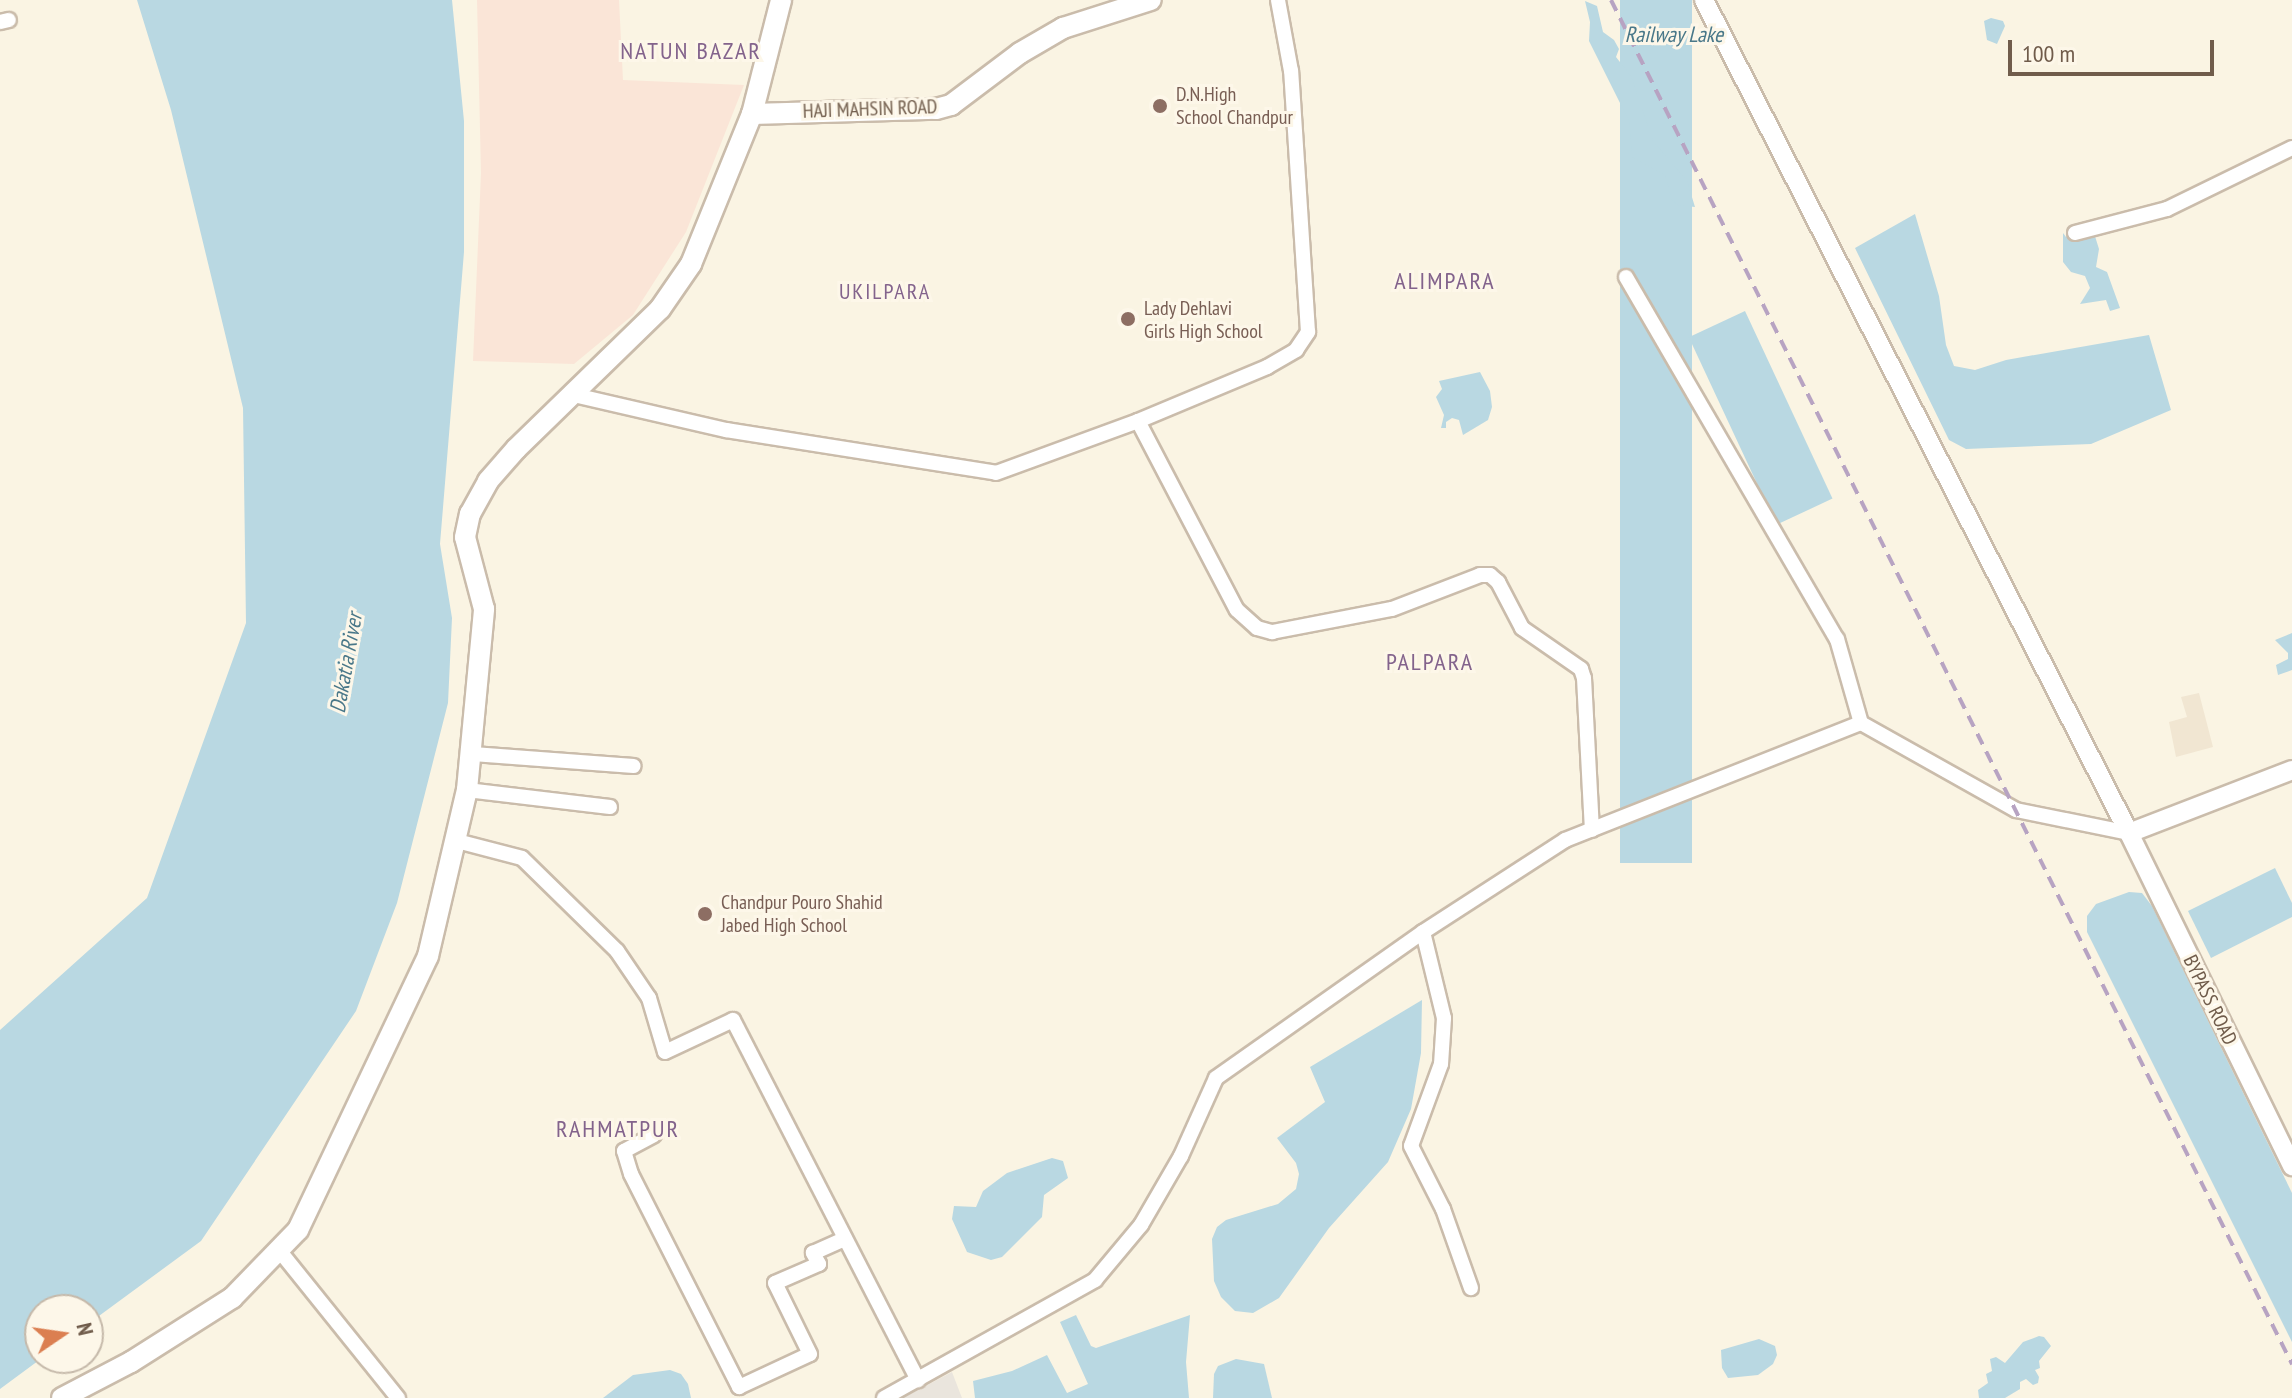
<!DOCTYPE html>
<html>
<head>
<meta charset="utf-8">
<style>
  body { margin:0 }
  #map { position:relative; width:2292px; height:1398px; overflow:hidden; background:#faf4e3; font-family:"PT Sans Narrow",sans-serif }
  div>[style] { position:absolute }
  .residential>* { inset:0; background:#f1e6d2 }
  .commercial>* { inset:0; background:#fae5d7 }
  .industrial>* { inset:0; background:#eae5dd }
  .water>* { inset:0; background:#b9d8e2; transform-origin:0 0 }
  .roads { filter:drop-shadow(2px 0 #cabcab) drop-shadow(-2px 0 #cabcab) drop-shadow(0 2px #cabcab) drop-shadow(0 -2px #cabcab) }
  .minor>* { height:14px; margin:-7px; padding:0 7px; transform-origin:7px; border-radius:7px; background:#fff }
  .tertiary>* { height:18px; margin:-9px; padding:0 9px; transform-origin:9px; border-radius:9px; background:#fff }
  .secondary>* { height:20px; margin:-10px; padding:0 10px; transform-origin:10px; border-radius:10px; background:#fff }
  .rail>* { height:4px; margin-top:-2px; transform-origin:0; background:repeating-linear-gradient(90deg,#b7a3c2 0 12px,transparent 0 20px) }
  .dots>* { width:22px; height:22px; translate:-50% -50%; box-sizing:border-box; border:4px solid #fdf7e9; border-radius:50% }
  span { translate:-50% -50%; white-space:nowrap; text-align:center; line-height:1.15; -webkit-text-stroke:6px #fdf7e9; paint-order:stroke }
  .education-label { font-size:20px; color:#785e54 }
  .left { translate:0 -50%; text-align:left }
  .street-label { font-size:20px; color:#705c4b }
  .water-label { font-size:22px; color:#4a7889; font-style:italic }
  .neighbourhood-label { font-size:22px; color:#83638c; letter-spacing:2px }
  .quarter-label { font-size:24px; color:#83638c; letter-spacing:2px }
  .north { position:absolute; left:24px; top:1294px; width:80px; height:80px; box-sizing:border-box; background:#fdf7e9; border:2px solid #c5b9aa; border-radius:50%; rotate:77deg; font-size:22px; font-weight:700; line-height:32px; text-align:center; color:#705c4b }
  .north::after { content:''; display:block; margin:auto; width:28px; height:36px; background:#db7f51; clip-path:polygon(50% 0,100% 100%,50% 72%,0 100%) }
  .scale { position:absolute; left:2008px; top:40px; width:206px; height:36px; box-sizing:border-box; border:4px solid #705c4b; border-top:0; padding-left:10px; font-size:24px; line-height:28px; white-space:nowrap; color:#705c4b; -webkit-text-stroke:6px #fdf7e9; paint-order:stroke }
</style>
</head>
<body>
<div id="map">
  <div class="residential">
    <div style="clip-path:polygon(2199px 693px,2213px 747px,2176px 757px,2169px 722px,2187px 717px,2181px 697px)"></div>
  </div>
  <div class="commercial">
    <div style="clip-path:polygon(477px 0,619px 0,623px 80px,744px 85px,686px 232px,633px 315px,574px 364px,473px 361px,481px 173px)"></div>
  </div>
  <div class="industrial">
    <div style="clip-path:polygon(952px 1372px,962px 1398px,903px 1398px)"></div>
  </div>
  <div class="water">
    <div style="clip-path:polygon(137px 0,452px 0,464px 121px,464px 252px,440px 544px,452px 618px,448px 703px,397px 903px,356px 1011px,201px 1241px,88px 1324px,88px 1310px,40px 1310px,42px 1358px,0 1389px,0 1030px,147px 898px,246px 623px,243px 408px,171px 110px)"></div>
    <div style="left:1620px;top:0;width:72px;height:863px"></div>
    <div style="clip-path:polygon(1585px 1px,1597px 6px,1603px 32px,1614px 40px,1619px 49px,1616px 57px,1631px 76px,1653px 141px,1687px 181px,1695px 207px,1678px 205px,1672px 200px,1665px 175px,1632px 157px,1629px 121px,1589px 41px,1590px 22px)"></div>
    <div style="clip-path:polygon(1991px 18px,2003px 21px,2005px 26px,1997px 44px,1987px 40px,1984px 21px)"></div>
    <div style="clip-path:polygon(1915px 214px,1939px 296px,1946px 345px,1954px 366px,1975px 370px,2006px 360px,2149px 335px,2171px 410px,2091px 444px,1966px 449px,1949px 440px,1855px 248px)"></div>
    <div style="clip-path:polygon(2063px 233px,2066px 237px,2094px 233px,2099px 249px,2096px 267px,2107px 272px,2120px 308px,2110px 311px,2106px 300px,2080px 304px,2090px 288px,2085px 276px,2071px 272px,2063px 262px)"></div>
    <div style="left:1745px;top:311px;width:207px;height:62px;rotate:65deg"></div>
    <div style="clip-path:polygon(1480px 372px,1490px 391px,1492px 407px,1488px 420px,1463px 435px,1459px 420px,1452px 418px,1446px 422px,1446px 428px,1441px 428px,1444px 415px,1436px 397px,1442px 389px,1439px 381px)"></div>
    <div style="clip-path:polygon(2292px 633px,2292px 670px,2278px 675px,2276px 665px,2288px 659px,2288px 653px,2275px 640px)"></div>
    <div style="clip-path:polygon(2275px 868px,2292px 903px,2292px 917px,2211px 958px,2188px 911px)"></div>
    <div style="clip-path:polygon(2129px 892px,2142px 893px,2152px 906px,2292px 1193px,2292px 1342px,2087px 932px,2087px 916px,2096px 904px)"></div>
    <div style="clip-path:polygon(1422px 1000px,1421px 1053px,1411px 1109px,1388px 1162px,1329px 1228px,1279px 1298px,1253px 1313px,1235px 1311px,1221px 1297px,1214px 1281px,1212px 1239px,1217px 1227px,1226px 1220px,1278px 1204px,1296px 1189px,1299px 1174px,1296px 1163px,1277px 1138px,1325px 1102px,1310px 1067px)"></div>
    <div style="clip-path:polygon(1052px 1158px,1063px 1161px,1068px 1178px,1044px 1195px,1042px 1217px,1002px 1257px,991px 1260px,967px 1252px,952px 1219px,954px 1206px,976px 1207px,983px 1191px,1007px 1173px)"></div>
    <div style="clip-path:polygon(1076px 1315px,1091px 1346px,1096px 1348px,1190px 1315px,1186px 1362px,1189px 1398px,975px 1398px,973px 1381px,1012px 1371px,1047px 1355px,1067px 1393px,1088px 1384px,1060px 1322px)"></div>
    <div style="clip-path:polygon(2039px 1336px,2044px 1337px,2051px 1346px,2039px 1361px,2040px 1368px,2035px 1370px,2039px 1377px,2038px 1383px,2033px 1385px,2026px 1379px,2020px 1382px,2020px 1389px,2005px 1398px,1979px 1398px,1978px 1390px,1988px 1383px,1986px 1374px,1992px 1371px,1990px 1359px,1996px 1357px,2005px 1363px,2023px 1342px)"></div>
    <div style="clip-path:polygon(1759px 1339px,1775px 1346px,1777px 1355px,1773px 1364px,1758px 1375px,1728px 1378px,1722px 1368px,1721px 1350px)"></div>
    <div style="clip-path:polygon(1236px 1359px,1264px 1364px,1272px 1398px,1213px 1398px,1214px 1374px,1218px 1366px)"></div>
    <div style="clip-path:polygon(670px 1370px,681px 1374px,688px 1384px,691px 1398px,603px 1398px,633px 1375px)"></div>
  </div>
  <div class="roads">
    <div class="minor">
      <div style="left:0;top:22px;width:9px;rotate:-13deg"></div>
      <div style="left:2075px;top:233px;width:95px;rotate:-14.6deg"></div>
      <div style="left:2167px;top:209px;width:139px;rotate:-26deg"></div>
      <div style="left:1626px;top:277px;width:419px;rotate:59.8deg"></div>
      <div style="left:1837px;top:639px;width:87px;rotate:74.1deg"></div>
      <div style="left:574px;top:395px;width:156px;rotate:13deg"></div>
      <div style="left:726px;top:430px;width:273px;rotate:9deg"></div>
      <div style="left:996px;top:473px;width:151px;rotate:-20.1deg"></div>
      <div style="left:1138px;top:421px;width:213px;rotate:62.4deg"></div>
      <div style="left:1237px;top:610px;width:27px;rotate:42deg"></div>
      <div style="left:1257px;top:628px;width:16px;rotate:15deg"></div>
      <div style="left:1272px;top:632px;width:122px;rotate:-10.9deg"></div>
      <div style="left:1392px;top:609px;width:94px;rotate:-21.1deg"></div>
      <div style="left:1480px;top:575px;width:10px"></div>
      <div style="left:1490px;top:575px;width:11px;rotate:41deg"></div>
      <div style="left:1498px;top:582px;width:52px;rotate:62.4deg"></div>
      <div style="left:1522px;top:628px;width:72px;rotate:34.8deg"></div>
      <div style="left:1581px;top:669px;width:9px;rotate:72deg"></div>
      <div style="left:1584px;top:678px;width:152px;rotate:87deg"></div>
      <div style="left:1138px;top:421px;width:140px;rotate:-22.7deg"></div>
      <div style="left:1267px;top:367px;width:34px;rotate:-30deg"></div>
      <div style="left:1296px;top:350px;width:22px;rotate:-56deg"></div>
      <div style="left:1308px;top:332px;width:262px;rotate:-93.7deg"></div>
      <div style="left:1291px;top:71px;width:72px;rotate:-100.4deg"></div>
      <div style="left:473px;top:754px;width:161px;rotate:4.3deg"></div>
      <div style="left:467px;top:790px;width:144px;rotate:6.8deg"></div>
      <div style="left:453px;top:840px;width:71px;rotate:14.6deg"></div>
      <div style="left:522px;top:858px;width:133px;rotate:44.4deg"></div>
      <div style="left:617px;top:951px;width:57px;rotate:55.8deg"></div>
      <div style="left:649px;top:998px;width:56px;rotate:73.5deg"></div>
      <div style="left:665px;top:1052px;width:75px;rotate:-25.2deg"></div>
      <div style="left:733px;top:1020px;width:405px;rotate:62.8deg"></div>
      <div style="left:1423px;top:932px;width:89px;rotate:76.3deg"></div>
      <div style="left:1444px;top:1018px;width:46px;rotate:93.7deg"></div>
      <div style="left:1441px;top:1064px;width:87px;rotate:110.1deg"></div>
      <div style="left:1411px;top:1146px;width:71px;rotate:63.1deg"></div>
      <div style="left:1443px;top:1209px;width:84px;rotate:70.5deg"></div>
      <div style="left:654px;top:1135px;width:34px;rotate:152deg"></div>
      <div style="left:624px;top:1151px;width:24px;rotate:73deg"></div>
      <div style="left:631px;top:1174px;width:239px;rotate:63.1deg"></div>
      <div style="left:739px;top:1387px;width:78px;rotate:-24.9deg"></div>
      <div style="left:810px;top:1354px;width:79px;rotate:-116.2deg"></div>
      <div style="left:775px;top:1283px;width:48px;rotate:-23.4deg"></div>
      <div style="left:819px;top:1264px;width:13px;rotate:-119deg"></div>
      <div style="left:813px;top:1253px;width:35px;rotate:-24deg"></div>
      <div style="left:279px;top:1250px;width:190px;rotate:51.2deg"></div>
      <div style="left:884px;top:1398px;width:242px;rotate:-29.2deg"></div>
      <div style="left:1095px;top:1280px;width:72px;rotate:-50.1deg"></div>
      <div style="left:1141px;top:1225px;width:80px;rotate:-59.9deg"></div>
      <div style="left:1181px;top:1156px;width:85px;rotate:-65.8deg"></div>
      <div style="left:1216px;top:1078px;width:253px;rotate:-35.2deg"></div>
      <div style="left:1423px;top:932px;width:169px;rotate:-32.9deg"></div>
      <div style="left:1565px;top:840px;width:318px;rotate:-21.6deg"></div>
      <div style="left:1861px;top:723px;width:178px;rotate:29.3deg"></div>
      <div style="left:2016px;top:810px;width:115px;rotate:11.5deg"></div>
    </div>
    <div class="tertiary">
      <div style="left:1704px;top:0;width:935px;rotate:62.97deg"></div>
      <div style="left:2129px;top:833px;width:371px;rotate:63.9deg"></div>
      <div style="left:2129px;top:833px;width:175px;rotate:-21.1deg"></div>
    </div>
    <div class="secondary">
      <div style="left:752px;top:114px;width:184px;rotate:-1.6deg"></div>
      <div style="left:936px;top:109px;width:16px;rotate:-15deg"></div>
      <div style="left:951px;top:105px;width:86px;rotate:-37deg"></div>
      <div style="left:1020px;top:53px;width:50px;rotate:-30.2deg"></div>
      <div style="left:1063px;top:28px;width:92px;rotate:-17.7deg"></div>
      <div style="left:62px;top:1398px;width:78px;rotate:-27.6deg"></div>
      <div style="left:131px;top:1362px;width:120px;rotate:-32.4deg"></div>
      <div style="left:232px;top:1298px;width:95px;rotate:-45.9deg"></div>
      <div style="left:298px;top:1230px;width:303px;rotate:-64.6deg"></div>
      <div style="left:428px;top:956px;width:171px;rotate:-76.8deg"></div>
      <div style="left:467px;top:790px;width:182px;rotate:-84.6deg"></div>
      <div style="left:484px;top:609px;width:74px;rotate:-104.8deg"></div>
      <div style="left:465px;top:537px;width:24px;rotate:-78deg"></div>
      <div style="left:470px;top:514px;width:38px;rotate:-61deg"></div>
      <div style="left:488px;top:481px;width:43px;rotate:-48.8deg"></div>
      <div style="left:516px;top:449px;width:201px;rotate:-44.2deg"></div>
      <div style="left:660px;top:309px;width:55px;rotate:-55.4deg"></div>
      <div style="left:691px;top:264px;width:162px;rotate:-67.9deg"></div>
      <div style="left:752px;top:114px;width:118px;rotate:-75.7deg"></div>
    </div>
  </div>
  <div class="rail">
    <div style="left:1611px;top:0;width:1525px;rotate:63.47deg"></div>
  </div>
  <div class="dots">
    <div style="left:1160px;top:106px;background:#8d6e63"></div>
    <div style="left:1128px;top:319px;background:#8d6e63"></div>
    <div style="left:705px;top:914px;background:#8d6e63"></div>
  </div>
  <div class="education-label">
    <span class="left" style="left:1176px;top:106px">D.N.High<br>School Chandpur</span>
    <span class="left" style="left:1144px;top:320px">Lady Dehlavi<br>Girls High School</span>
    <span class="left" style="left:721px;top:914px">Chandpur Pouro Shahid<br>Jabed High School</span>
  </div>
  <div class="street-label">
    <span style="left:870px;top:109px;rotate:-2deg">HAJI MAHSIN ROAD</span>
    <span style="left:2210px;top:1000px;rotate:64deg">BYPASS ROAD</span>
  </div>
  <div class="water-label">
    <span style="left:1674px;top:35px">Railway Lake</span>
    <span style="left:346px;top:663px;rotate:-80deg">Dakatia River</span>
  </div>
  <div class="neighbourhood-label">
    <span style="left:885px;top:292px">UKILPARA</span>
  </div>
  <div class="quarter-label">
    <span style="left:691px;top:51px">NATUN BAZAR</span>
    <span style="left:1445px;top:281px">ALIMPARA</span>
    <span style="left:1430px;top:662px">PALPARA</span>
    <span style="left:618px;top:1129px">RAHMATPUR</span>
  </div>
  <div class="north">N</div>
  <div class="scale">100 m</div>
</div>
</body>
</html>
